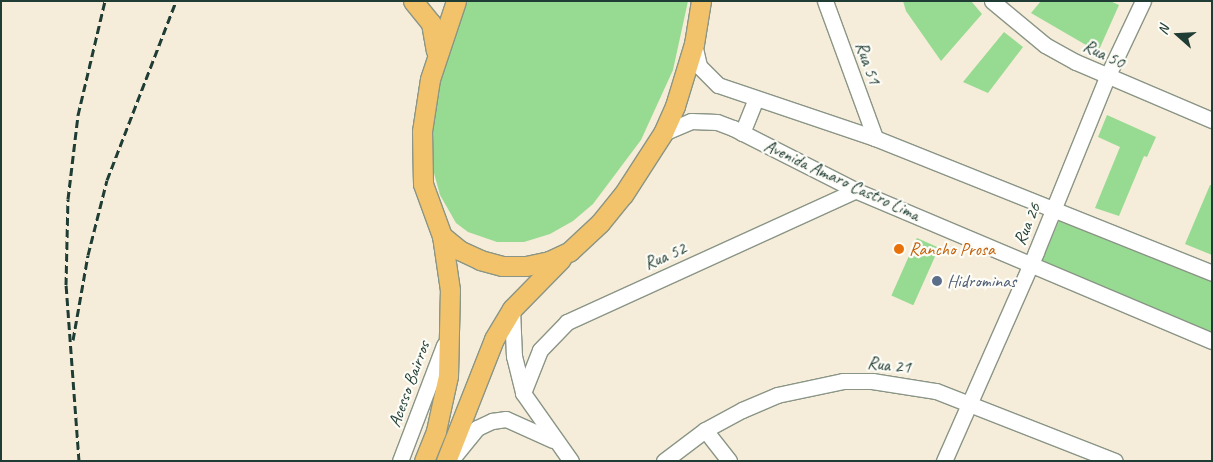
<!DOCTYPE html>
<html>
<head>
<meta charset="utf-8">
<style>
  body { margin:0 }
  #map { position:relative; width:1213px; height:462px; overflow:hidden; background:#f5edd9; font-family:Caveat,sans-serif }
  div>[style] { position:absolute }
  .green>* { inset:0; background:#97da91; transform-origin:0 0 }
  .roads { filter:drop-shadow(1px 0 #8a9586) drop-shadow(-1px 0 #8a9586) drop-shadow(0 1px #8a9586) drop-shadow(0 -1px #8a9586) }
  .minor>* { height:15px; margin:-7.5px; padding:0 7.5px; transform-origin:7.5px; border-radius:7.5px; background:#fff }
  .major>* { height:19px; margin:-9.5px; padding:0 9.5px; transform-origin:9.5px; border-radius:9.5px; background:#f2c36a }
  .rail>* { height:3px; margin-top:-1.5px; transform-origin:0; background:repeating-linear-gradient(90deg,#1f3d34 0 8px,transparent 0 12px) }
  .dots>* { width:14px; height:14px; translate:-50% -50%; box-sizing:border-box; border:2px solid #fdfcf7; border-radius:50% }
  span { translate:-50% -50%; white-space:nowrap; text-align:center; line-height:1.15; -webkit-text-stroke:4.5px #fdfcf7; paint-order:stroke }
  .street-label { font-size:18px; color:#1f3d34 }
  .food-label { font-size:18px; color:#c56008 }
  .left { translate:0 -50%; text-align:left }
  .service-label { font-size:18px; color:#4e5e75 }
  .frame { position:absolute; inset:0; border:2px solid #1f3d34; pointer-events:none }
  .north { position:absolute; left:1153px; top:10px; width:50px; height:50px; -webkit-text-stroke:4px #fdfcf7; paint-order:stroke; rotate:289deg; font-size:14px; font-weight:700; line-height:20px; text-align:center; color:#1f3d34 }
  .north::after { content:''; display:block; margin:auto; width:18px; height:22px; background:#1f3d34; clip-path:polygon(50% 0,100% 100%,50% 72%,0 100%) }
</style>
</head>
<body>
<div id="map">
  <div class="green">
    <div style="clip-path:polygon(466px 1px,688px 1px,673px 70px,641px 140px,593px 204px,573px 221px,550px 234px,524px 242px,497px 242px,468px 232px,456px 223px,440px 195px,434px 173px,432px 124px,440px 76px)"></div>
    <div style="clip-path:polygon(903px 1px,971px 1px,982px 14px,941px 61px,906px 11px)"></div>
    <div style="clip-path:polygon(1041px 1px,1110px 1px,1119px 5px,1098px 52px,1031px 13px)"></div>
    <div style="clip-path:polygon(1004px 32px,1023px 47px,988px 93px,963px 82px)"></div>
    <div style="clip-path:polygon(1107px 115px,1156px 137px,1147px 157px,1144px 156px,1119px 216px,1095px 208px,1120px 147px,1098px 137px)"></div>
    <div style="clip-path:polygon(1210px 185px,1212px 185px,1212px 255px,1185px 244px)"></div>
    <div style="clip-path:polygon(1061px 216px,1212px 277px,1212px 335px,1042px 261px)"></div>
    <div style="left:917px;top:238px;width:24px;height:63px;rotate:24deg"></div>
  </div>
  <div class="roads">
    <div class="minor">
      <div style="left:825px;top:1px;width:146px;rotate:69.9deg"></div>
      <div style="left:992px;top:1px;width:69px;rotate:39.7deg"></div>
      <div style="left:1045px;top:45px;width:35px;rotate:29deg"></div>
      <div style="left:1076px;top:62px;width:148px;rotate:23.1deg"></div>
      <div style="left:694px;top:44px;width:23px;rotate:77deg"></div>
      <div style="left:699px;top:66px;width:27px;rotate:45deg"></div>
      <div style="left:718px;top:85px;width:166px;rotate:18.7deg"></div>
      <div style="left:875px;top:138px;width:363px;rotate:21.8deg"></div>
      <div style="left:663px;top:133px;width:30px;rotate:-23deg"></div>
      <div style="left:691px;top:121px;width:26px;rotate:2deg"></div>
      <div style="left:717px;top:122px;width:17px;rotate:21deg"></div>
      <div style="left:733px;top:128px;width:139px;rotate:26.9deg"></div>
      <div style="left:857px;top:191px;width:385px;rotate:22.9deg"></div>
      <div style="left:742px;top:133px;width:37px;rotate:-68deg"></div>
      <div style="left:512px;top:309px;width:47px;rotate:87.6deg"></div>
      <div style="left:514px;top:356px;width:38px;rotate:76deg"></div>
      <div style="left:523px;top:393px;width:83px;rotate:54.8deg"></div>
      <div style="left:523px;top:393px;width:46px;rotate:-68.4deg"></div>
      <div style="left:540px;top:350px;width:39px;rotate:-46deg"></div>
      <div style="left:567px;top:322px;width:318px;rotate:-24.5deg"></div>
      <div style="left:705px;top:430px;width:39px;rotate:52deg"></div>
      <div style="left:451px;top:460px;width:41px;rotate:-50.9deg"></div>
      <div style="left:477px;top:428px;width:17px;rotate:-25deg"></div>
      <div style="left:492px;top:421px;width:14px;rotate:-8deg"></div>
      <div style="left:506px;top:419px;width:51px;rotate:24.1deg"></div>
      <div style="left:400px;top:461px;width:124px;rotate:-69.2deg"></div>
      <div style="left:664px;top:461px;width:51px;rotate:-37.1deg"></div>
      <div style="left:705px;top:430px;width:42px;rotate:-28.4deg"></div>
      <div style="left:742px;top:410px;width:38px;rotate:-23deg"></div>
      <div style="left:777px;top:395px;width:67px;rotate:-12deg"></div>
      <div style="left:843px;top:381px;width:29px"></div>
      <div style="left:872px;top:381px;width:65px;rotate:8.9deg"></div>
      <div style="left:936px;top:391px;width:192px;rotate:21.4deg"></div>
      <div style="left:944px;top:461px;width:228px;rotate:-66.2deg"></div>
      <div style="left:1036px;top:252px;width:189px;rotate:-67.9deg"></div>
      <div style="left:1107px;top:77px;width:84px;rotate:-64.7deg"></div>
    </div>
    <div class="major">
      <div style="left:413px;top:1px;width:28px;rotate:51deg"></div>
      <div style="left:431px;top:23px;width:28px;rotate:80deg"></div>
      <div style="left:456px;top:1px;width:82px;rotate:108.4deg"></div>
      <div style="left:430px;top:79px;width:53px;rotate:98.7deg"></div>
      <div style="left:422px;top:131px;width:53px;rotate:88.9deg"></div>
      <div style="left:423px;top:184px;width:55px;rotate:69.9deg"></div>
      <div style="left:442px;top:236px;width:22px;rotate:39deg"></div>
      <div style="left:459px;top:250px;width:23px;rotate:25deg"></div>
      <div style="left:480px;top:260px;width:23px;rotate:15deg"></div>
      <div style="left:502px;top:266px;width:24px"></div>
      <div style="left:526px;top:266px;width:24px;rotate:-12deg"></div>
      <div style="left:549px;top:261px;width:23px;rotate:-25deg"></div>
      <div style="left:570px;top:251px;width:41px;rotate:-43deg"></div>
      <div style="left:600px;top:223px;width:36px;rotate:-51deg"></div>
      <div style="left:623px;top:195px;width:74px;rotate:-57.2deg"></div>
      <div style="left:663px;top:133px;width:30px;rotate:-66deg"></div>
      <div style="left:675px;top:106px;width:65px;rotate:-73deg"></div>
      <div style="left:694px;top:44px;width:44px;rotate:-80.8deg"></div>
      <div style="left:424px;top:461px;width:32px;rotate:-68deg"></div>
      <div style="left:436px;top:431px;width:56px;rotate:-77.7deg"></div>
      <div style="left:448px;top:376px;width:86px;rotate:-88.7deg"></div>
      <div style="left:450px;top:290px;width:55px;rotate:-98.4deg"></div>
      <div style="left:446px;top:461px;width:131px;rotate:-68.5deg"></div>
      <div style="left:494px;top:339px;width:35px;rotate:-59deg"></div>
      <div style="left:512px;top:309px;width:70px;rotate:-45.6deg"></div>
    </div>
  </div>
  <div class="rail">
    <div style="left:73px;top:340px;width:86px;rotate:-80deg"></div>
    <div style="left:88px;top:255px;width:77px;rotate:-75.8deg"></div>
    <div style="left:107px;top:180px;width:192px;rotate:-68.9deg"></div>
    <div style="left:79px;top:461px;width:176px;rotate:-94.2deg"></div>
    <div style="left:66px;top:285px;width:86px;rotate:-88.7deg"></div>
    <div style="left:68px;top:199px;width:85px;rotate:-83.2deg"></div>
    <div style="left:78px;top:115px;width:117px;rotate:-76.7deg"></div>
  </div>
  <div class="dots">
    <div style="left:899px;top:249px;background:#e8710a"></div>
    <div style="left:937px;top:281px;background:#5c6f8a"></div>
  </div>
  <div class="street-label">
    <span style="left:1104px;top:54px;rotate:25deg">Rua 50</span>
    <span style="left:868px;top:63px;rotate:70deg">Rua 51</span>
    <span style="left:842px;top:180px;rotate:25deg">Avenida Amaro Castro Lima</span>
    <span style="left:1027px;top:224px;rotate:-67deg">Rua 26</span>
    <span style="left:665px;top:256px;rotate:-24deg">Rua 52</span>
    <span style="left:889px;top:365px;rotate:6deg">Rua 21</span>
    <span style="left:409px;top:384px;rotate:-70deg">Acesso Bairros</span>
  </div>
  <div class="food-label">
    <span class="left" style="left:909px;top:249px">Rancho Prosa</span>
  </div>
  <div class="service-label">
    <span class="left" style="left:947px;top:281px">Hidrominas</span>
  </div>
  <div class="frame"></div>
  <div class="north">N</div>
</div>
</body>
</html>
